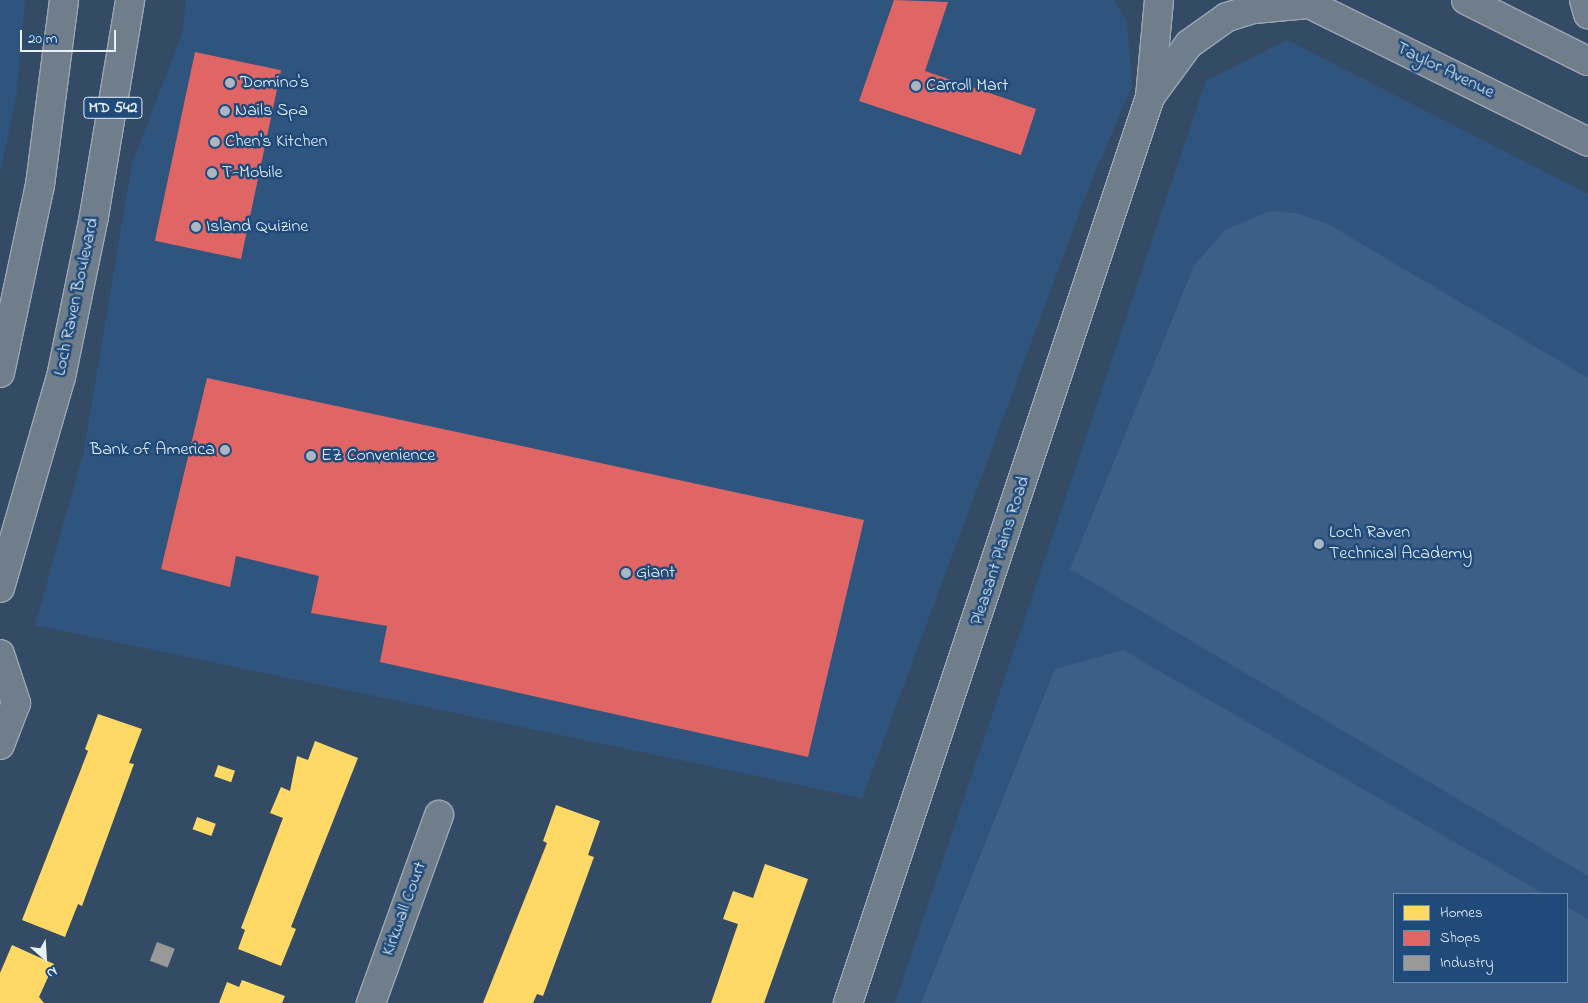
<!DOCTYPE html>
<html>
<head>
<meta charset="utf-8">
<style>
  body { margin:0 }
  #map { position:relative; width:1588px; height:1003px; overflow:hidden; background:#344b65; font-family:"Indie Flower",sans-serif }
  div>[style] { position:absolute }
  .built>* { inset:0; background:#2f557f }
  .green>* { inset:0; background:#3b5f87 }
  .homes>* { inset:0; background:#ffd966; transform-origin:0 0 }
  .shops>* { inset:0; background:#e06666; transform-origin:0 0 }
  .industry>* { inset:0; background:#999; transform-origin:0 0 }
  .roads { filter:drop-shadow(1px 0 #9aa6b3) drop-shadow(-1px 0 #9aa6b3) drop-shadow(0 1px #9aa6b3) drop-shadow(0 -1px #9aa6b3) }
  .street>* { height:28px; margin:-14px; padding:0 14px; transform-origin:14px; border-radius:14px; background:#707e8c }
  .secondary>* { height:28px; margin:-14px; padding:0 14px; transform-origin:14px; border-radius:14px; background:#707e8c }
  .primary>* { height:28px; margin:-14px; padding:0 14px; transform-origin:14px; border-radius:14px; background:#707e8c }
  .dots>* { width:14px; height:14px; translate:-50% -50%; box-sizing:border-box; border:2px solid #1f4a7a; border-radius:50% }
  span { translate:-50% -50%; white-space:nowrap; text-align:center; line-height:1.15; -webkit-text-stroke:5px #1f4a7a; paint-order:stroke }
  .shield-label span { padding:1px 4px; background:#1f4a7a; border:1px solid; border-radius:4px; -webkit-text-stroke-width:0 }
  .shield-label { font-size:16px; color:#e8f1f8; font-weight:700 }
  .street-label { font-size:18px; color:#e8f1f8 }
  .poi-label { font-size:18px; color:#e8f1f8 }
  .left { translate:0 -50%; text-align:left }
  .right { translate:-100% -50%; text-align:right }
  .legend { position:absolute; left:1393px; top:893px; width:175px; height:90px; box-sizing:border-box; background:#1f4a7a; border:1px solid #6f8dac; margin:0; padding:6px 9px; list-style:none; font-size:15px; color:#e8f1f8 }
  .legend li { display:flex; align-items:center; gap:10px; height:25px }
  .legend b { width:25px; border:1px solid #6f8dac }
  .north { position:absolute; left:20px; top:933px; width:50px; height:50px; -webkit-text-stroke:4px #1f4a7a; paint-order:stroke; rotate:154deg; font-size:14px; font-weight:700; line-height:20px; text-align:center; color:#e8f1f8 }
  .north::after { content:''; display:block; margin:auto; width:18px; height:22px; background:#e8f1f8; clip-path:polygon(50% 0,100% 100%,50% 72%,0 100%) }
  .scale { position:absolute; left:20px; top:30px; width:96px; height:22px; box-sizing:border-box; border:2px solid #e8f1f8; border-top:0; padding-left:6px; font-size:15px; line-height:18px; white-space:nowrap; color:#e8f1f8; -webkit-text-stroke:4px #1f4a7a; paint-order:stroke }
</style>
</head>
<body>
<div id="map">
  <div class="built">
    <div style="clip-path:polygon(0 0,25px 0,16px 98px,0 173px)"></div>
    <div style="clip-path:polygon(186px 0,1114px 0,1127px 22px,1132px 86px,1090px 184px,862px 798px,35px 625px,83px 455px,132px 164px,182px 34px)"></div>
    <div style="clip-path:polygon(evenodd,1287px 40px,1588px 194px,1588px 1003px,895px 1003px,1206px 81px,1287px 40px,1394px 894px,1567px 894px,1567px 982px,1394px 982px,1394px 894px)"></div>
  </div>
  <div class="green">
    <div style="clip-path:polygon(1270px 211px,1297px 213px,1328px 224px,1588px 378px,1588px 876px,1070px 569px,1194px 266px,1225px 230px)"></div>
    <div style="clip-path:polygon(1123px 650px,1544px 894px,1394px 894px,1394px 982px,1567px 982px,1567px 907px,1588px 919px,1588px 1003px,921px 1003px,1055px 669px)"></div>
  </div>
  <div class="homes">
    <div style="clip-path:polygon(98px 714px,142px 729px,129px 763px,134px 764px,82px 906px,78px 904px,65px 937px,22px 920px,88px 751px,85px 749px)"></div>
    <div style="clip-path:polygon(315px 741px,358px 758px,291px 927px,296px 929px,281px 966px,238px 949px,245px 930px,241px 928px,283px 818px,270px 813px,281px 787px,290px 791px,297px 756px,308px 760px)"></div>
    <div style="left:218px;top:765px;width:18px;height:12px;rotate:19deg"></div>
    <div style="clip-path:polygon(556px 805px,600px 821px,588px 855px,594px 857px,543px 996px,537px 994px,533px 1003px,483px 1003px,547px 843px,543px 841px)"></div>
    <div style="left:197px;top:817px;width:20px;height:13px;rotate:20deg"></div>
    <div style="clip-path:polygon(765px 864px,808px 879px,764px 1003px,711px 1003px,738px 924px,723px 919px,733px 891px,753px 898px)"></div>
    <div style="clip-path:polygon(12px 945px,54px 964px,39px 997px,44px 1003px,0 1003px,0 973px)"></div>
    <div style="clip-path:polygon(242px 980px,285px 996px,282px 1003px,219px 1003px,227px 982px,239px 987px)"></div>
  </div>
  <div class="shops">
    <div style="clip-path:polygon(894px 0,948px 2px,925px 71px,1036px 109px,1021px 155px,859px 101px)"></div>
    <div style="left:195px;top:52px;width:88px;height:193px;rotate:12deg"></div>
    <div style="clip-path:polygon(207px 378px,864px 520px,808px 757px,380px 662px,387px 626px,311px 613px,319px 576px,236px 556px,230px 587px,161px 569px)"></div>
  </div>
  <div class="industry">
    <div style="left:157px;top:942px;width:19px;height:20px;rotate:21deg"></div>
  </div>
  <div class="roads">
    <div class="street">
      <div style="left:1150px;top:97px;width:97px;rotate:-84.7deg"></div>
      <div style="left:0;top:654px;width:52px;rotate:71.9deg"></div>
      <div style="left:16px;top:703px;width:45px;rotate:110.9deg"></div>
      <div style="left:371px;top:1003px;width:200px;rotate:-70.1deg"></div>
      <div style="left:848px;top:1003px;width:955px;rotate:-71.57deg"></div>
      <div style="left:1150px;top:97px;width:66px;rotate:-53.7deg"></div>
      <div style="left:1189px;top:44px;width:47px;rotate:-35.4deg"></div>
      <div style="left:1227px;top:17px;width:28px;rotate:-17deg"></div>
      <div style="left:1254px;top:9px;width:55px;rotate:-5.2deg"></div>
    </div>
    <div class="secondary">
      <div style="left:1301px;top:0;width:320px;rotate:26.3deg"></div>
      <div style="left:1466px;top:0;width:136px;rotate:26.6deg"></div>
      <div style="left:1584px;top:0;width:15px;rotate:74deg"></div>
    </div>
    <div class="primary">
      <div style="left:0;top:373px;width:192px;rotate:-78deg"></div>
      <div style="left:40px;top:185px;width:187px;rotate:-82.6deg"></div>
      <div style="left:0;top:588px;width:220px;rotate:-73.9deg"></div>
      <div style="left:61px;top:377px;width:164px;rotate:-78.4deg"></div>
      <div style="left:94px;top:216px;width:219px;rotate:-80.5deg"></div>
    </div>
  </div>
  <div class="dots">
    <div style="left:230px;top:83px;background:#a9b7c5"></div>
    <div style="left:916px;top:86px;background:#a9b7c5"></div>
    <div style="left:225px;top:111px;background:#a9b7c5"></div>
    <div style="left:215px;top:142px;background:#a9b7c5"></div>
    <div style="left:212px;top:173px;background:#a9b7c5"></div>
    <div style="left:196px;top:227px;background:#a9b7c5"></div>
    <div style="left:225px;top:450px;background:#a9b7c5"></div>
    <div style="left:311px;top:456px;background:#a9b7c5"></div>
    <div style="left:1319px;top:544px;background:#a9b7c5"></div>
    <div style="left:626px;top:573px;background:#a9b7c5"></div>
  </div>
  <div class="shield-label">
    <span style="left:113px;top:108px">MD 542</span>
  </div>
  <div class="street-label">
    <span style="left:1445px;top:71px;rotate:26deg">Taylor Avenue</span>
    <span style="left:77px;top:297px;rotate:-78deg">Loch Raven Boulevard</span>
    <span style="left:1001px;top:551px;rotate:-72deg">Pleasant Plains Road</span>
    <span style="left:405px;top:909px;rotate:-70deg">Kirkwall Court</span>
  </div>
  <div class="poi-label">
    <span class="left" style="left:240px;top:83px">Domino's</span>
    <span class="left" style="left:926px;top:86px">Carroll Mart</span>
    <span class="left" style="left:235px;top:111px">Nails Spa</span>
    <span class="left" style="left:225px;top:142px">Chen's Kitchen</span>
    <span class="left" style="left:222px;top:173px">T-Mobile</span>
    <span class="left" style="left:206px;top:227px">Island Quizine</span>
    <span class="right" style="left:215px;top:450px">Bank of America</span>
    <span class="left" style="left:321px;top:456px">EZ Convenience</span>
    <span class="left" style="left:1329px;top:544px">Loch Raven<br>Technical Academy</span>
    <span class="left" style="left:636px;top:573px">Giant</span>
  </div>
  <ul class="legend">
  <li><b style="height:14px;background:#ffd966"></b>Homes</li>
  <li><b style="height:14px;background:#e06666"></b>Shops</li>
  <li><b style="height:14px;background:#999"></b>Industry</li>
  </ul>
  <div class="north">N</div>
  <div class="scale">20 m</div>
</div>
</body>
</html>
